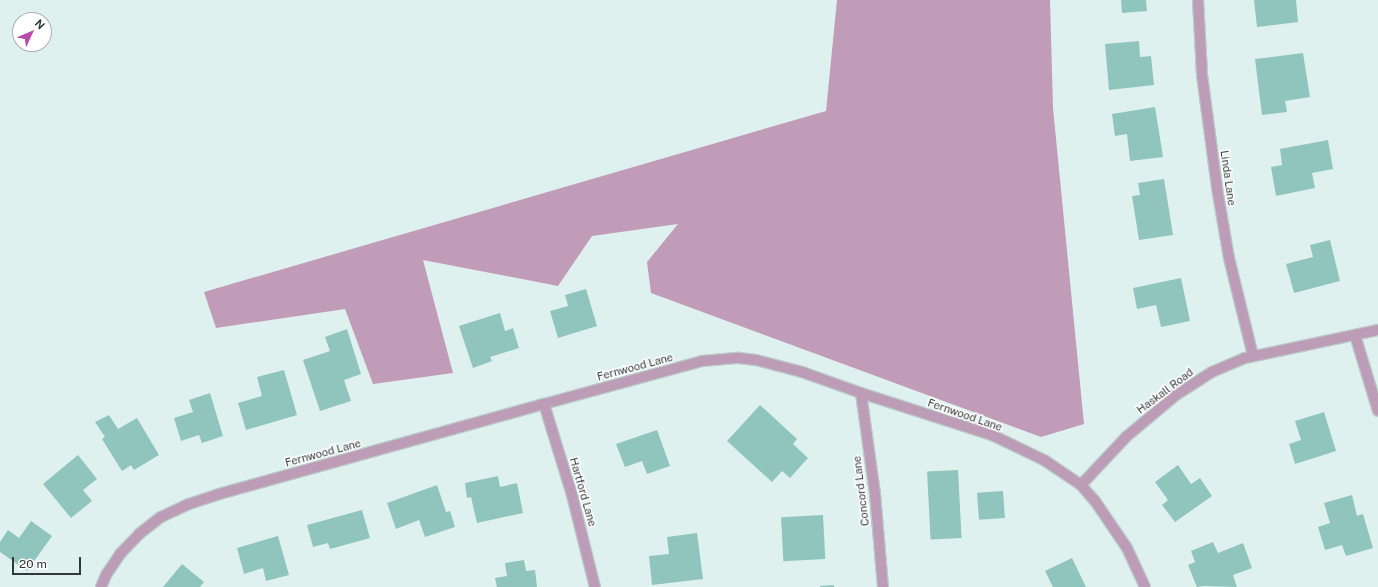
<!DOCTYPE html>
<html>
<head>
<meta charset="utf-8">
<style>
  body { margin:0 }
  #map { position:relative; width:1378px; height:587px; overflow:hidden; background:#dff1ee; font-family:"Public Sans",sans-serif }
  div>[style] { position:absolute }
  .forest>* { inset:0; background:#c09cb8 }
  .building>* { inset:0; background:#90c5bd; transform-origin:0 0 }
  .roads { filter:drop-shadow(1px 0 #bcccc9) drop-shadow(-1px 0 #bcccc9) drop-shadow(0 1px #bcccc9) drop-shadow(0 -1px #bcccc9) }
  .minor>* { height:10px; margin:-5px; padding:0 5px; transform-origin:5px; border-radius:5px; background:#bc9cb6 }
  span { translate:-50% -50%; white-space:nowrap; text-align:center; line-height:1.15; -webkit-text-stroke:3px #fff; paint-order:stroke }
  .street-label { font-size:11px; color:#323837 }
  .north { position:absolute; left:12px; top:12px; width:40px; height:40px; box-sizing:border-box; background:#fff; border:1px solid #adafaf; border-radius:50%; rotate:46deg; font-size:11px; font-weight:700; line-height:16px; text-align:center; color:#323837 }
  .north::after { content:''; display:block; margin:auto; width:14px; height:18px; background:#b84aa9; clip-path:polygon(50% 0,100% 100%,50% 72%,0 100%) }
  .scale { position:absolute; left:12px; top:557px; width:69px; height:18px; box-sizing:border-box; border:2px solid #323837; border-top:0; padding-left:5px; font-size:12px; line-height:14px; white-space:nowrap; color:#323837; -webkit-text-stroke:3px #fff; paint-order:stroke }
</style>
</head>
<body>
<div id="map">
  <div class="forest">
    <div style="clip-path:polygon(837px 0,1050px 0,1053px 108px,1084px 424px,1041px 437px,651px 293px,647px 262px,678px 224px,592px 236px,558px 286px,423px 260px,453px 373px,373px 384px,345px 309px,216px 328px,204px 292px,826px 111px)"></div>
  </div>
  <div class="building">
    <div style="clip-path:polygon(1121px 0,1146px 0,1147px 11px,1122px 13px)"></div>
    <div style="clip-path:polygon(1254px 0,1296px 0,1298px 22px,1257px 27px)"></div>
    <div style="clip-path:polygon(1139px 41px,1140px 57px,1151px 56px,1154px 85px,1109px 90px,1105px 44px)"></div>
    <div style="clip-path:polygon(1303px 53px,1310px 97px,1285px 101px,1287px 112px,1262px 115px,1255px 59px)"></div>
    <div style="clip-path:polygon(1155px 107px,1163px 157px,1130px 161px,1127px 134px,1115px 136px,1112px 114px)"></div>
    <div style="clip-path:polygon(1328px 140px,1333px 169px,1312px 173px,1315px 188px,1276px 196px,1271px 167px,1282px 165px,1280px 149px)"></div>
    <div style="clip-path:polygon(1164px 179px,1173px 235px,1139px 240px,1132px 196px,1140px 195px,1138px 183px)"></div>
    <div style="clip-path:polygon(1330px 240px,1340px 281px,1294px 293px,1286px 264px,1313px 257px,1310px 245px)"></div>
    <div style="clip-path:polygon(1181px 278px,1190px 321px,1161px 327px,1156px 305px,1137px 309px,1133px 288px)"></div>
    <div style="clip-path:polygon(586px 289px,597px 326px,558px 338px,550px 311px,568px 306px,565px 295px)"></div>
    <div style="clip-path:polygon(500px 313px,505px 331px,513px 328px,519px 348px,490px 357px,492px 361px,473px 368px,459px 326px)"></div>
    <div style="clip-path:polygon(347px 329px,361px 374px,344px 380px,351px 401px,320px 411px,303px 360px,330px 351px,325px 337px)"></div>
    <div style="clip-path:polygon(284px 370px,297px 415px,246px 430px,238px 403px,262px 396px,257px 377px)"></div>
    <div style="clip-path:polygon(210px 393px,223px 436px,202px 443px,199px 435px,181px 441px,174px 418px,193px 412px,189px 400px)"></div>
    <div style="clip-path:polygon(760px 405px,797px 439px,793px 444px,808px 458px,790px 478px,782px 471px,772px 482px,727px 441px)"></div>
    <div style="clip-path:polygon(1324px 412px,1336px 451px,1295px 464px,1289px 444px,1301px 440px,1295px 421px)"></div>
    <div style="clip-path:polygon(109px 415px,118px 429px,137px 418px,159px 455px,134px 470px,131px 465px,122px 471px,102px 439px,105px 437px,95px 422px)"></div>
    <div style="clip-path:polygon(657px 430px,670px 466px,647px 474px,642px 461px,625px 467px,616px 444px)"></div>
    <div style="clip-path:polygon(78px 455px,97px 479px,83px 490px,92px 501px,71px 518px,43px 484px)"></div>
    <div style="clip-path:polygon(1178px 465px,1191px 484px,1200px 478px,1212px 496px,1175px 522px,1162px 505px,1168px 500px,1155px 482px)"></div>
    <div style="left:958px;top:470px;width:68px;height:31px;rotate:87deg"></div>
    <div style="clip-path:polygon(498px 476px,500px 487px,517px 483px,523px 513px,477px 523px,471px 497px,467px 498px,465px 483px)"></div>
    <div style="clip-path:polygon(437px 485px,446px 512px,450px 511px,455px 527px,425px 537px,419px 520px,396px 529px,387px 503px)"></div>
    <div style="left:1003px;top:491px;width:27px;height:26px;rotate:86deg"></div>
    <div style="clip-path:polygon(1352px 495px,1357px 516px,1363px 514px,1373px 548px,1346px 556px,1342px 545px,1325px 550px,1318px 527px,1330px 523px,1324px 503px)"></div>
    <div style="clip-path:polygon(362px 510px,370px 538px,330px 549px,328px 543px,313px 547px,307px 525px)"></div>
    <div style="left:823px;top:515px;width:44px;height:42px;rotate:87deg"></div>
    <div style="clip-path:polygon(31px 521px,52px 536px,27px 571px,0 552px,0 542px,8px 530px,19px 538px)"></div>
    <div style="clip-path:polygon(697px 533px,703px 579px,652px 585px,649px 556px,669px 554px,667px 537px)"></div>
    <div style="clip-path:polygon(278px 536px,289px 575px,266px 581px,263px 568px,244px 574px,237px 548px)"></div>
    <div style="clip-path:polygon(1213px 542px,1218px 553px,1243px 543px,1252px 568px,1233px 575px,1237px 587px,1204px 586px,1197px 587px,1188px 565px,1195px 562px,1191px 551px)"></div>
    <div style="clip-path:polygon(1072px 558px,1086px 587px,1053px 587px,1045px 571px)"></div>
    <div style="clip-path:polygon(524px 560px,526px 571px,535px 570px,537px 587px,497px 587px,495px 578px,507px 576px,505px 563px)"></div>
    <div style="clip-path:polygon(182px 564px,204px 582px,200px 587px,163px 587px)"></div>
    <div style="clip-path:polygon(834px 585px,834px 587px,820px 587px,820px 586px)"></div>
  </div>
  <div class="roads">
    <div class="minor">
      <div style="left:1198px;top:0;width:75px;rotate:86.9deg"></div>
      <div style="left:1202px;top:75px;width:114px;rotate:82.4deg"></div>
      <div style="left:1217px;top:188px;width:71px;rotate:80.3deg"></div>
      <div style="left:1229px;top:258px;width:101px;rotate:76.2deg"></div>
      <div style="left:1355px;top:335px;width:79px;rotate:73.2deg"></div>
      <div style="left:861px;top:393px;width:102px;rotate:82.1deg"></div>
      <div style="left:875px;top:494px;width:93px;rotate:85.1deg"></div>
      <div style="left:544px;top:404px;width:95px;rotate:72.9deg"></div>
      <div style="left:572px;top:495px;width:95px;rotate:76deg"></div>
      <div style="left:1081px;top:485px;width:66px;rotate:-46.8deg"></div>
      <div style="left:1126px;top:437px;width:65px;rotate:-40deg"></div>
      <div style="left:1176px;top:395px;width:43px;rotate:-32.6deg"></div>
      <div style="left:1212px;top:372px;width:36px;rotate:-23deg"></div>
      <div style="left:1245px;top:358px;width:136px;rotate:-11.9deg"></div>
      <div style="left:101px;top:587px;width:13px;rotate:-67deg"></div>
      <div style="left:106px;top:575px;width:25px;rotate:-56deg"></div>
      <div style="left:120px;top:554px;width:28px;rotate:-46deg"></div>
      <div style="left:139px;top:534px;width:28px;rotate:-38deg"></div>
      <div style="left:161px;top:517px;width:31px;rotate:-25deg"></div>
      <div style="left:189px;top:504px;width:32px;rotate:-18deg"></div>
      <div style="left:219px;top:494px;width:337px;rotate:-15.5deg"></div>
      <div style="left:544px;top:404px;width:164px;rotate:-15.2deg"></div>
      <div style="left:702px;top:361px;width:37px;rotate:-5deg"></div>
      <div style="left:739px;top:358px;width:17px;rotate:7deg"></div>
      <div style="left:756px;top:360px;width:48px;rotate:14.6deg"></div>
      <div style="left:802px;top:372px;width:63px;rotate:19.6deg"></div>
      <div style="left:861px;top:393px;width:138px;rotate:17.8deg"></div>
      <div style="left:992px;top:435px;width:58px;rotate:25.7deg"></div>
      <div style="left:1044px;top:460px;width:45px;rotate:34deg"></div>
      <div style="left:1081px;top:485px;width:21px;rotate:49deg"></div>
      <div style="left:1095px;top:501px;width:57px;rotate:55.8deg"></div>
      <div style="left:1127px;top:548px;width:43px;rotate:65.2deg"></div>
    </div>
  </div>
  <div class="street-label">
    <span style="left:1228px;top:178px;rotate:82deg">Linda Lane</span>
    <span style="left:635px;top:367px;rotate:-15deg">Fernwood Lane</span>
    <span style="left:1165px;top:391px;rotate:-37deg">Haskall Road</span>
    <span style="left:965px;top:415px;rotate:19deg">Fernwood Lane</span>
    <span style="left:323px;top:453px;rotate:-15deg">Fernwood Lane</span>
    <span style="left:861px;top:491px;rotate:-97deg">Concord Lane</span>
    <span style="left:583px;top:492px;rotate:74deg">Hartford Lane</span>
  </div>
  <div class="north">N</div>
  <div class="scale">20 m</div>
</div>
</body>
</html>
